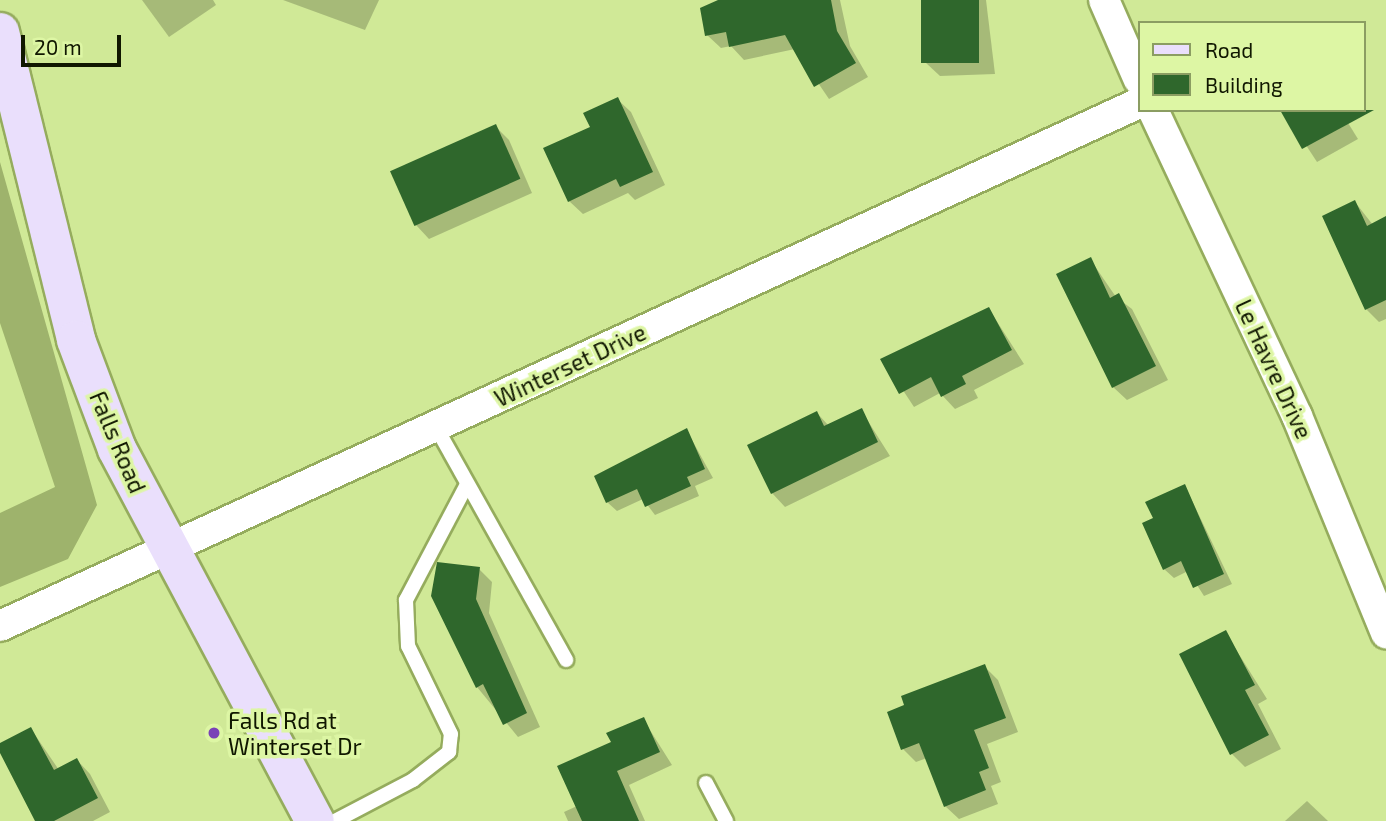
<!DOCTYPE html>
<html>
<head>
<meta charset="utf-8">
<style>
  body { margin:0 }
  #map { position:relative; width:1386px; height:821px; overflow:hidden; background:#d0e997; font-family:"Exo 2",sans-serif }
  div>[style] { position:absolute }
  .forest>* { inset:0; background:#9eb36c }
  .shadow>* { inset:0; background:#0003 }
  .building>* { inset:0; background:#2f672c; transform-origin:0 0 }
  .roads { filter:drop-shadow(2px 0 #95ac5d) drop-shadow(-2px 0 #95ac5d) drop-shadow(0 2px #95ac5d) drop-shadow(0 -2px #95ac5d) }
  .service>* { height:14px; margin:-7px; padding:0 7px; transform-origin:7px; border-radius:7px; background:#fff }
  .minor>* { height:30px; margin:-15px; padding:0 15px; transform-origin:15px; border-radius:15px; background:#fff }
  .primary>* { height:38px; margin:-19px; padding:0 19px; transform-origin:19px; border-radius:19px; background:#eadffc }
  .dots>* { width:19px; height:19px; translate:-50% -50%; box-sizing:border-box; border:4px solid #ddf6a4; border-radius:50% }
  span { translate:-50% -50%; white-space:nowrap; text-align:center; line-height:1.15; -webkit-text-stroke:7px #ddf6a4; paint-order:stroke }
  .street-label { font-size:23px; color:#101700 }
  .poi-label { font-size:23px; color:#101700 }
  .left { translate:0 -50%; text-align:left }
  .legend { position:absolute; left:1138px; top:21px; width:228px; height:91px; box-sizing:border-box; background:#ddf6a4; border:2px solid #8b9d62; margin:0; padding:9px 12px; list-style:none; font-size:21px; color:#101700 }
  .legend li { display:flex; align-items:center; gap:14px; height:35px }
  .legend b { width:35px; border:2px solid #8b9d62 }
  .scale { position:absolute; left:21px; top:35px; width:100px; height:32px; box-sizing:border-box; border:4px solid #101700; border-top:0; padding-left:9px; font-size:21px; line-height:24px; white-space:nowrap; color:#101700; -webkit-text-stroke:5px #ddf6a4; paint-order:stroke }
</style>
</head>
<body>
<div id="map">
  <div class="forest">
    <div style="clip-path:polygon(0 162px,97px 505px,68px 559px,0 587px,0 513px,55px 487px,0 323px)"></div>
  </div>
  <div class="shadow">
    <div style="clip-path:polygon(142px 0,213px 0,216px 5px,169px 37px)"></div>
    <div style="clip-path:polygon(283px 0,379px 0,365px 30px)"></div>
    <div style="clip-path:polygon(719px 0,840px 0,850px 46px,868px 77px,829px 99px,795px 49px,744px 60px,731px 46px,721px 48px,707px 35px)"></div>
    <div style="clip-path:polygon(923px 0,986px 0,995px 74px,940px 76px,926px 63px)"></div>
    <div style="clip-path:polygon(617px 99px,631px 112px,665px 185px,635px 200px,628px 193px,583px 214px,569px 201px,592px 128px)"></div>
    <div style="clip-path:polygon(1283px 110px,1340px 110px,1358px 139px,1317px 162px)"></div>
    <div style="clip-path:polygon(495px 126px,509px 140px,532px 193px,429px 239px,416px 225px)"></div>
    <div style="clip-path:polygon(1355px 202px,1373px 225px,1386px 221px,1386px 319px,1379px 322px,1366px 309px)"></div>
    <div style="clip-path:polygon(1090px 259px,1116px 297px,1132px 309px,1168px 380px,1127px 400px,1113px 387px)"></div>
    <div style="clip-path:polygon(989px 309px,1024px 364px,974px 390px,978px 398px,955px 409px,940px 393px,914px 407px,883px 360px)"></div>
    <div style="clip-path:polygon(861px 410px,890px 456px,785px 507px,772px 493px,817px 413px,829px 426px)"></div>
    <div style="clip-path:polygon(687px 431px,713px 478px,695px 486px,699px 496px,655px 515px,643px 499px,617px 511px,607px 502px)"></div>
    <div style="clip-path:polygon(1185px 486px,1232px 584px,1204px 596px,1188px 571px,1174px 578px,1164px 569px,1155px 519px)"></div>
    <div style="clip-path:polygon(479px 569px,492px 582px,489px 613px,540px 727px,518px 737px,477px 687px,433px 595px)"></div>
    <div style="clip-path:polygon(1225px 632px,1267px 699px,1258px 704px,1281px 749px,1245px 767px,1232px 754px)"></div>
    <div style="clip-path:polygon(984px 666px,998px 680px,1018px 732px,987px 744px,1001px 782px,991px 786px,998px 804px,959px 819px,945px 806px,927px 758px,916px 762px,903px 749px)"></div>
    <div style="clip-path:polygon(643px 719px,672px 765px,629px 785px,645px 821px,568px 821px,564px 812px,577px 806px,613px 743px)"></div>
    <div style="clip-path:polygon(31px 729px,59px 770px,77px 760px,90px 774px,110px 812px,93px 821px,37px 821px,0 749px)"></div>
    <div style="clip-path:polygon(1307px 801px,1328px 821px,1285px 821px)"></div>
  </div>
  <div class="building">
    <div style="clip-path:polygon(718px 0,831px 0,837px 31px,856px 63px,814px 87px,785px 35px,729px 47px,726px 32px,705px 36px,700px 8px)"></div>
    <div style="left:921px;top:0;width:58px;height:63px"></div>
    <div style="clip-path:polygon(618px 97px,653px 172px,620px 187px,616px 179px,568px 202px,543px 148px,590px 127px,583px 113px)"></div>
    <div style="clip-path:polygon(1280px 110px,1374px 110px,1302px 149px)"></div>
    <div style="left:496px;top:124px;width:60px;height:116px;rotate:66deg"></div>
    <div style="clip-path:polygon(1355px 200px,1367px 226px,1386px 216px,1386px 300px,1365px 310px,1322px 216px)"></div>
    <div style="clip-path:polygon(1091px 257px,1110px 298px,1119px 293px,1156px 366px,1112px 388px,1056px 274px)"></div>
    <div style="clip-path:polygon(989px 307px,1012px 350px,962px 376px,966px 384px,941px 397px,931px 377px,899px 394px,880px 359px)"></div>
    <div style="clip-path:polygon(862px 408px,878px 442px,771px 494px,747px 445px,817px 411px,824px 426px)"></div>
    <div style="clip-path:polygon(687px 428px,705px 469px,687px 477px,691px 486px,645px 507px,637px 489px,606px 503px,594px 476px)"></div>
    <div style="clip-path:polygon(1185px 484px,1224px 574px,1193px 588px,1181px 561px,1163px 570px,1142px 523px,1153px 518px,1145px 502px)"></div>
    <div style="clip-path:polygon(437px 562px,480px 567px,476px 599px,527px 713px,503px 725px,483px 684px,476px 688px,431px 596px)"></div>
    <div style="clip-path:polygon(1226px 630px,1255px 685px,1245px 690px,1269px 735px,1230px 755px,1179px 654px)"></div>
    <div style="clip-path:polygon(985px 664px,1006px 718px,974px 730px,989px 768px,979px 772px,986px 790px,944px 807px,919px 743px,901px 750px,887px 712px,904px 705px,901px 696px)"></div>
    <div style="clip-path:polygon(644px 717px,660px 752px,617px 771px,639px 821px,582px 821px,557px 766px,611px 742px,606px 733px)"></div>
    <div style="clip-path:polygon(31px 727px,54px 770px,77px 758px,98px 798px,54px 821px,35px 821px,0 753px,0 743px)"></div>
  </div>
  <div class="roads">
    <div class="service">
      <div style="left:436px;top:427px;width:267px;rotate:60.8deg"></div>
      <div style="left:706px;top:783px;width:43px;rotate:62.2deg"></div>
      <div style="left:335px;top:821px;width:88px;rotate:-27.7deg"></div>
      <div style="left:413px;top:780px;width:46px;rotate:-37.9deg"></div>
      <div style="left:449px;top:752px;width:18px;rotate:-84deg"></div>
      <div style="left:451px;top:734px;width:98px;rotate:-116deg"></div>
      <div style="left:408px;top:646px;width:46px;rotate:-92.5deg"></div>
      <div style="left:406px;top:600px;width:129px;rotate:-62.2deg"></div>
    </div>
    <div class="minor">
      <div style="left:1104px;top:0;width:87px;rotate:66.4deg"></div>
      <div style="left:1153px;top:110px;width:338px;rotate:64.8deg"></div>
      <div style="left:1297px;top:416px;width:235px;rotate:67.7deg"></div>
      <div style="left:0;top:626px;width:1253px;rotate:-24.66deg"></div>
    </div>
    <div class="primary">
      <div style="left:0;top:32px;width:317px;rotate:76.1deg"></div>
      <div style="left:76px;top:340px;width:116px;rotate:69.4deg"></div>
      <div style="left:117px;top:449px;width:421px;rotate:62deg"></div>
    </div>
  </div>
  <div class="dots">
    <div style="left:214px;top:733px;background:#7a41b7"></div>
  </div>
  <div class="street-label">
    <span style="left:570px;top:365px;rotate:-25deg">Winterset Drive</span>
    <span style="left:1274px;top:369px;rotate:65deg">Le Havre Drive</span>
    <span style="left:118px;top:442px;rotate:67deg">Falls Road</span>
  </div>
  <div class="poi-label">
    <span class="left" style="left:228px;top:733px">Falls Rd at<br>Winterset Dr</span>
  </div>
  <ul class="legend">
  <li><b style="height:9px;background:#eadffc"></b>Road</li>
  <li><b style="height:19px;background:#2f672c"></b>Building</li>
  </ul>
  <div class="scale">20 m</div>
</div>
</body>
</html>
